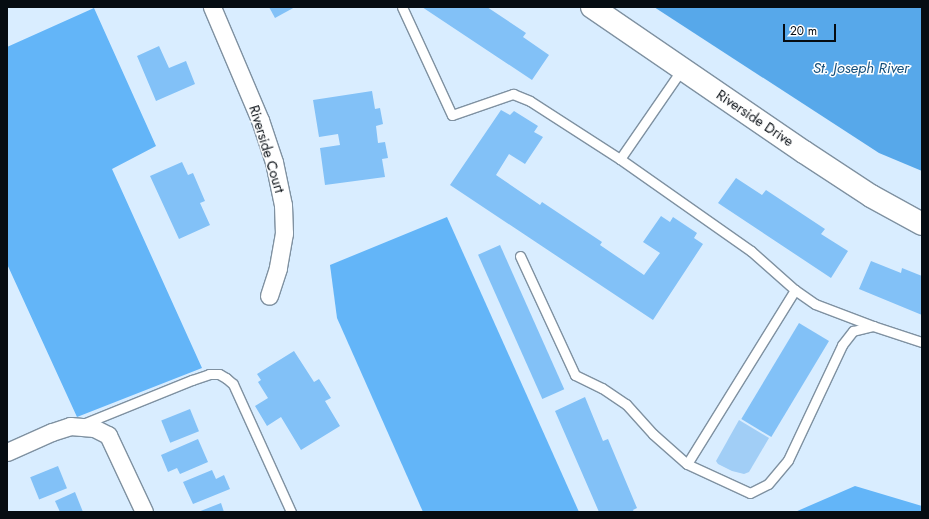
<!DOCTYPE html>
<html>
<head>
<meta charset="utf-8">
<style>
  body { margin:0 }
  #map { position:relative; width:929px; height:519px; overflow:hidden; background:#d9edff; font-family:Jost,sans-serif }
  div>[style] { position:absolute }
  .green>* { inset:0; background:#a1cef6 }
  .forest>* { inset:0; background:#63b5f8 }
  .water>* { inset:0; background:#57a8ea }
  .building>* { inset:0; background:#82c1f7; transform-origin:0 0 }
  .roads { filter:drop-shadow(1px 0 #7f91a1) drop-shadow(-1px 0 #7f91a1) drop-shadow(0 1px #7f91a1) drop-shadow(0 -1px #7f91a1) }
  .lane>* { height:9px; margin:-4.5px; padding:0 4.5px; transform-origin:4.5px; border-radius:4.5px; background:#fff }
  .street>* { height:17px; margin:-8.5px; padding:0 8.5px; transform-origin:8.5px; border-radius:8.5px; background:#fff }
  .secondary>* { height:22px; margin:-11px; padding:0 11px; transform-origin:11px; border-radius:11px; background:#fff }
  span { translate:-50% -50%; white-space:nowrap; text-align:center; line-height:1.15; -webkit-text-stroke:3px #fff; paint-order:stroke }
  .street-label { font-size:14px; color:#060c12 }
  .water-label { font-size:15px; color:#15507c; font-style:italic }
  .frame { position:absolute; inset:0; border:8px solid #060c12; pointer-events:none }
  .scale { position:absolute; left:783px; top:24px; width:53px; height:18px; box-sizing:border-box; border:2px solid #060c12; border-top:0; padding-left:5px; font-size:12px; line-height:14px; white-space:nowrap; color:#060c12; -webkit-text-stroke:3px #fff; paint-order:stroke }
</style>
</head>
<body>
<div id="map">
  <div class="green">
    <div style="clip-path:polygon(739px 420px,769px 438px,749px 472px,744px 474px,732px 471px,718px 464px,716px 461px)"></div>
  </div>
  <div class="forest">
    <div style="clip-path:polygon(94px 8px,156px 146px,112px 169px,202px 368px,77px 417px,7px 264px,7px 47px)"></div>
    <div style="clip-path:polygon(447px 217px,579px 512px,423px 512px,337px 318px,330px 265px)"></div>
    <div style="clip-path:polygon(855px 486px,922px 506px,922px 512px,795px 512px)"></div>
  </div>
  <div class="water">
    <div style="clip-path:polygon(654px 7px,922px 7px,922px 171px,879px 153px)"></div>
  </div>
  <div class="building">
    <div style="clip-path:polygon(269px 7px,295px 7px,275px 18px)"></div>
    <div style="clip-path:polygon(422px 7px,487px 7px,526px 33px,523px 37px,549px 55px,532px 80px)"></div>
    <div style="clip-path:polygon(159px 46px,169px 68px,186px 61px,195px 84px,156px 101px,137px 56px)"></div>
    <div style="clip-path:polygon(372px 91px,375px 109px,380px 108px,383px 124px,376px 126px,378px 143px,385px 142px,388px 158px,382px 159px,385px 177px,325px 185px,320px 148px,340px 145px,338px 134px,319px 137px,313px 100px)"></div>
    <div style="clip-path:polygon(501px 110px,510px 115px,514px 111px,538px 126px,534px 132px,543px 137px,525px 164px,509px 154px,496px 175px,540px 205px,542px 202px,602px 242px,600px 245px,644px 275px,660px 253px,643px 242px,661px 216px,670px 222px,673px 217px,697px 233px,694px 238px,703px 244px,653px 320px,450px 185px)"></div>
    <div style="clip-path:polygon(182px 162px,188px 175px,193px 173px,205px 201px,200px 203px,210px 225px,179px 239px,150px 176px)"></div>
    <div style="clip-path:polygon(736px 178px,762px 195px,766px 190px,825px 229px,821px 234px,848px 251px,831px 278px,718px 203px)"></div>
    <div style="left:500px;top:245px;width:158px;height:24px;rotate:66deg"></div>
    <div style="clip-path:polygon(871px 261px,901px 273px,902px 268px,922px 276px,922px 315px,859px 289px)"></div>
    <div style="left:799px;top:323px;width:35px;height:112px;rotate:31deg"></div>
    <div style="clip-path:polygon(294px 351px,314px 382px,319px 379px,331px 398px,325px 401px,340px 426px,301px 450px,281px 417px,267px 426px,255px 406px,268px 398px,258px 382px,261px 380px,257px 374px)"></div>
    <div style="clip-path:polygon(585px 397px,603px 441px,608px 439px,637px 508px,633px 510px,634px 512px,599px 512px,555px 411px)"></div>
    <div style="left:190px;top:409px;width:24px;height:31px;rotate:68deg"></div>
    <div style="clip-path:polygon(198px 439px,208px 462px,180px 474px,177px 468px,168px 472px,161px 455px)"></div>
    <div style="left:58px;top:466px;width:24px;height:30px;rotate:68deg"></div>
    <div style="clip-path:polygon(212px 470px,216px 479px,224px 475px,230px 489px,193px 504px,183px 482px)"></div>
    <div style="clip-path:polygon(75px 492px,83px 512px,60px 512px,55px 501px)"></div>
    <div style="clip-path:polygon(221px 503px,224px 512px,198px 512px)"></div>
  </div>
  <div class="roads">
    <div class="lane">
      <div style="left:402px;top:7px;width:119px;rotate:65.2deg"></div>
      <div style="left:452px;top:115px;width:65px;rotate:-19deg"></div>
      <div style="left:513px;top:94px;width:18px;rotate:22deg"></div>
      <div style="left:530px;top:101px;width:107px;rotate:32.8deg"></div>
      <div style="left:620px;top:159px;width:109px;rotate:-55.4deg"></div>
      <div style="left:520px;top:256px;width:131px;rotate:65.2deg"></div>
      <div style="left:575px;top:375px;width:30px;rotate:26deg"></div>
      <div style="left:602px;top:388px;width:29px;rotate:34deg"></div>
      <div style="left:626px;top:404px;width:40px;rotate:48deg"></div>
      <div style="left:653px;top:434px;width:45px;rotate:41.4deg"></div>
      <div style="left:687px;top:464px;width:205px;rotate:-58.2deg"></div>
      <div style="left:795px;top:290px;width:59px;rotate:-138.4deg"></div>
      <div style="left:751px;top:251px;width:160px;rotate:-144.9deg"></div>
      <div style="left:795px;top:290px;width:24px;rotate:35deg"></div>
      <div style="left:815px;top:304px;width:62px;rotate:20.8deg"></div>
      <div style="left:83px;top:424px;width:118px;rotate:-22deg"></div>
      <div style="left:192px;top:380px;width:18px;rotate:-19deg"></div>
      <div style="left:209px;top:374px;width:10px"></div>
      <div style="left:219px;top:374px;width:8px;rotate:30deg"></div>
      <div style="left:226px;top:378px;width:9px;rotate:41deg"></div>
      <div style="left:233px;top:384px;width:141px;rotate:65.6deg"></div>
      <div style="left:687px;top:464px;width:69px;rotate:24.7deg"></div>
      <div style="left:750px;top:493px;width:20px;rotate:-27deg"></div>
      <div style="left:768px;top:484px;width:31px;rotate:-50deg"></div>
      <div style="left:788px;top:460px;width:127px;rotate:-64.8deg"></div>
      <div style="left:842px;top:345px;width:18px;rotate:-52deg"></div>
      <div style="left:853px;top:331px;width:21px;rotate:-14deg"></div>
      <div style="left:873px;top:326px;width:52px;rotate:18.1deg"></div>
    </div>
    <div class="street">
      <div style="left:212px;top:7px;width:123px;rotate:67deg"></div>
      <div style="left:260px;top:120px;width:44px;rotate:71.6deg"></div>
      <div style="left:274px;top:162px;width:44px;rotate:78.2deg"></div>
      <div style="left:283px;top:205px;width:28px;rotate:88deg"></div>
      <div style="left:284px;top:233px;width:36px;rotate:100deg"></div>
      <div style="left:278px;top:268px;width:29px;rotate:108deg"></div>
      <div style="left:7px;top:452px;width:49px;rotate:-24deg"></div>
      <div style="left:52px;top:432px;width:19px;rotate:-18deg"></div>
      <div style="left:70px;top:426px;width:24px;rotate:5deg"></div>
      <div style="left:94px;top:428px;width:16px;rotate:27deg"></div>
      <div style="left:108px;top:435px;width:85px;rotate:64.9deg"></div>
    </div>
    <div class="secondary">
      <div style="left:592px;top:7px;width:257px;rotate:34.4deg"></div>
      <div style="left:804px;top:152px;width:80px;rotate:33.3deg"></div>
      <div style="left:871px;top:196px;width:58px;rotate:28.8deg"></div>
    </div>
  </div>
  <div class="street-label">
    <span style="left:755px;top:118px;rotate:34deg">Riverside Drive</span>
    <span style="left:267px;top:149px;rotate:73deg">Riverside Court</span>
  </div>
  <div class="water-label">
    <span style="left:861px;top:69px">St. Joseph River</span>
  </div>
  <div class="frame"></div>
  <div class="scale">20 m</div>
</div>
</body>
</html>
